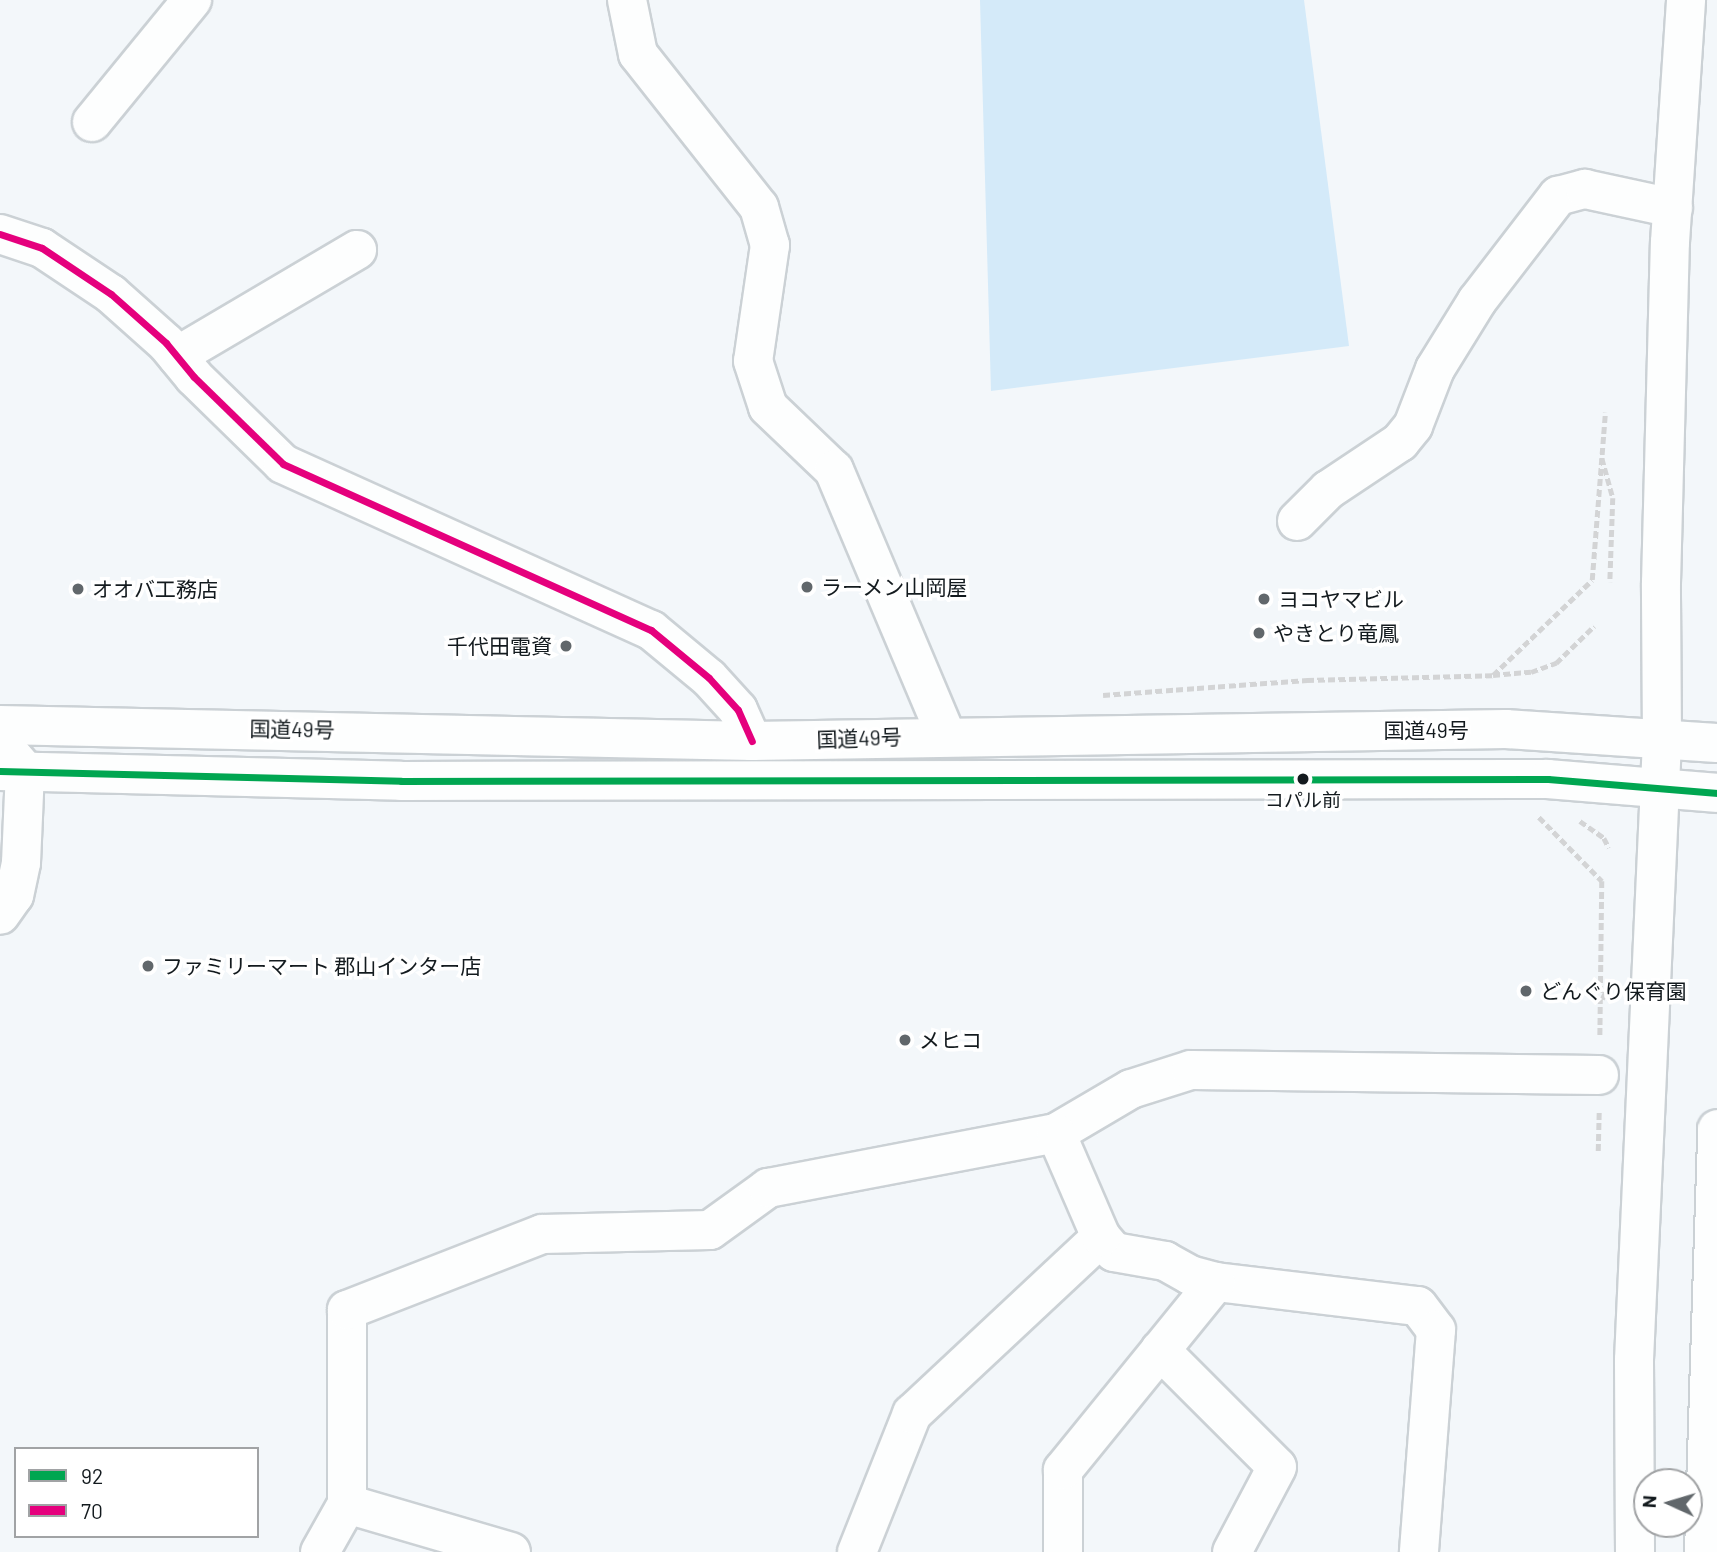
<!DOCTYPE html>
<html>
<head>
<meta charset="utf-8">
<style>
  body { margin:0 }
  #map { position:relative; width:1717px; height:1552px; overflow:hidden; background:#f3f7fa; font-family:Barlow,"Noto Sans JP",sans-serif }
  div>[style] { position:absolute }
  .green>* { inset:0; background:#d4eaf9 }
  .path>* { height:4.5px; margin-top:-2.25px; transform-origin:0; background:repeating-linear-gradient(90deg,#d3d4d5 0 7px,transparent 0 10.5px) }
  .roads { filter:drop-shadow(2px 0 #cbd1d5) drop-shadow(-2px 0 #cbd1d5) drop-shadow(0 2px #cbd1d5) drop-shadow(0 -2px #cbd1d5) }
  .minor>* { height:38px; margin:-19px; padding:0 19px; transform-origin:19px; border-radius:19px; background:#fdfefe }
  .highway>* { height:38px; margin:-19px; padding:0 19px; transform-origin:19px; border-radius:19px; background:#fdfefe }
  .bus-1>* { height:7px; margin:-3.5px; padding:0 3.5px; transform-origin:3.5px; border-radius:3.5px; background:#00a651 }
  .bus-2>* { height:7px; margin:-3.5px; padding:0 3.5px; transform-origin:3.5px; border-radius:3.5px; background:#e5007d }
  .dots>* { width:19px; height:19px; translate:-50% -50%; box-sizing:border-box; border:4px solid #fff; border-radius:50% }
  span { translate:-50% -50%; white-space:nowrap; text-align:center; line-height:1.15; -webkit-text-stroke:7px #fff; paint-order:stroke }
  .bus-label { font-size:19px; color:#131a1e }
  .poi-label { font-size:21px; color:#131a1e }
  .left { translate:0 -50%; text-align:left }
  .right { translate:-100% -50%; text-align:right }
  .street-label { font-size:21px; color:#131a1e }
  .legend { position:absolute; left:14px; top:1447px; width:245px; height:91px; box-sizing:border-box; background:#fff; border:2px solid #a1a3a5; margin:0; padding:9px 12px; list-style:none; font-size:21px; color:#131a1e }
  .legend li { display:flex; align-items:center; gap:14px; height:35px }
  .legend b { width:35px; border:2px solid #a1a3a5 }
  .north { position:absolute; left:1633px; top:1468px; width:70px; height:70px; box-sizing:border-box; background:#fff; border:2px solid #a1a3a5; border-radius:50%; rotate:274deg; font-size:19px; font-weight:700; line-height:28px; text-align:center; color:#131a1e }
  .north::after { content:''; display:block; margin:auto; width:24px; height:32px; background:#61676b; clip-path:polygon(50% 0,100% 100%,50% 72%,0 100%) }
</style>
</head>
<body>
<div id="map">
  <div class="green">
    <div style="clip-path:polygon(980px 0,1304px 0,1349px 346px,991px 391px)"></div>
  </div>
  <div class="path">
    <div style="left:1602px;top:458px;width:41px;rotate:74.6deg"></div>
    <div style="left:1613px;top:498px;width:84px;rotate:92deg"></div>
    <div style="left:1493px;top:675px;width:38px;rotate:-5deg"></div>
    <div style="left:1531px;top:672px;width:27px;rotate:-20deg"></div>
    <div style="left:1556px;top:663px;width:53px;rotate:-44.2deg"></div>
    <div style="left:1103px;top:695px;width:205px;rotate:-4.2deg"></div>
    <div style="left:1307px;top:680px;width:186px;rotate:-1.5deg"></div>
    <div style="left:1493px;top:675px;width:137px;rotate:-43.8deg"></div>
    <div style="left:1592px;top:580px;width:168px;rotate:-85.5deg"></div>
    <div style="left:1539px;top:817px;width:90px;rotate:45.5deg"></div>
    <div style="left:1602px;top:881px;width:157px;rotate:90.7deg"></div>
    <div style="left:1580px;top:821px;width:29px;rotate:35deg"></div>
    <div style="left:1604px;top:838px;width:11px;rotate:63deg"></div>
    <div style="left:1602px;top:999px;width:22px;rotate:-63deg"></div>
    <div style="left:1598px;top:1151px;width:41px;rotate:-88.6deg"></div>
  </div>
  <div class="roads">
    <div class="minor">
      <div style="left:627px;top:0;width:55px;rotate:78.5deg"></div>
      <div style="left:638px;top:54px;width:195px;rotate:51.7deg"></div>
      <div style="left:759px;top:207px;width:40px;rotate:74deg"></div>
      <div style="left:770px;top:245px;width:117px;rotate:98.3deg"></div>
      <div style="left:753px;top:361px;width:48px;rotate:71.9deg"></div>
      <div style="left:768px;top:407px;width:91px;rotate:43.7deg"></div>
      <div style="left:834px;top:470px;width:288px;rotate:67.1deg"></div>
      <div style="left:92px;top:122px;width:158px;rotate:-50.7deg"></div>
      <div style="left:0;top:234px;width:44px;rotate:18.4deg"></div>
      <div style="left:42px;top:248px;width:83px;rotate:33.7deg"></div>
      <div style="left:111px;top:294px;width:74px;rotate:41.7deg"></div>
      <div style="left:166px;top:343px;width:44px;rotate:50.5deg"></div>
      <div style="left:194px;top:377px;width:124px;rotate:44.3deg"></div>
      <div style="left:283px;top:464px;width:404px;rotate:24.3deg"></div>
      <div style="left:651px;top:630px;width:75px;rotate:39.6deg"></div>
      <div style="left:709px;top:678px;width:43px;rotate:47.8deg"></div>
      <div style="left:738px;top:710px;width:34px;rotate:66deg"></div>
      <div style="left:177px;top:356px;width:209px;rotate:-30.5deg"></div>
      <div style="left:1297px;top:521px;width:44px;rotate:-45deg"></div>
      <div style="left:1328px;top:490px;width:87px;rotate:-33.7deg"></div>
      <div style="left:1400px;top:442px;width:21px;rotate:-51deg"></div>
      <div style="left:1413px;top:426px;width:61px;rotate:-68.9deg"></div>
      <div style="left:1435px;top:369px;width:80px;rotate:-58.3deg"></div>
      <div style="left:1477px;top:301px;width:133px;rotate:-52.4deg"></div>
      <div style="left:1558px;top:196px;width:28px;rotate:-15deg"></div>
      <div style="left:1585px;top:189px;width:90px;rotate:12.2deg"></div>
      <div style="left:0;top:742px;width:38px;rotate:49deg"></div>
      <div style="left:25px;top:771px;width:92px;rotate:92.5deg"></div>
      <div style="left:21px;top:863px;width:33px;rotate:102deg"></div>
      <div style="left:14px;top:895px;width:24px;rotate:125deg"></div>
      <div style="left:1101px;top:1237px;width:20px;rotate:49deg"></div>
      <div style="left:1114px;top:1252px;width:52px;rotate:10deg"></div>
      <div style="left:1165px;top:1261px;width:29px;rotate:29deg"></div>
      <div style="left:1190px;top:1275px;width:27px;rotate:15deg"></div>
      <div style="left:1216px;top:1282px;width:203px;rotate:6.8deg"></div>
      <div style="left:1418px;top:1306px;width:30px;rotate:53deg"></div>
      <div style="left:1436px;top:1330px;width:223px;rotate:94.4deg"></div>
      <div style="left:1160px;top:1350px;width:165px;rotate:45deg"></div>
      <div style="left:1277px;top:1467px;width:96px;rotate:117.9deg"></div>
      <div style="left:320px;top:1552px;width:55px;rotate:-60.6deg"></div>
      <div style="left:511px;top:1552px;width:171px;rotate:-163.7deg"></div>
      <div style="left:347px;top:1504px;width:194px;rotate:-90deg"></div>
      <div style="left:347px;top:1310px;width:209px;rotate:-21.3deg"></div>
      <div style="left:542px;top:1234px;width:168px;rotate:-1.4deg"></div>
      <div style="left:710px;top:1230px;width:72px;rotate:-35.9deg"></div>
      <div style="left:768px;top:1188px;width:293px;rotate:-10.8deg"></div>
      <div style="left:1056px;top:1133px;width:87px;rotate:-30.4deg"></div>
      <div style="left:1131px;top:1089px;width:63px;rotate:-17.6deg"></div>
      <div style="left:1191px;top:1070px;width:408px;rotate:0.7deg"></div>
      <div style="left:857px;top:1552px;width:149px;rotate:-68.3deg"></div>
      <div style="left:912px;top:1414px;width:259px;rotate:-43.1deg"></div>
      <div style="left:1101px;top:1237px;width:113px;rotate:-113.4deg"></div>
      <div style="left:1063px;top:1552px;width:82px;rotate:-90deg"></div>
      <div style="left:1063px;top:1470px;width:242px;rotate:-50.9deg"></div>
      <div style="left:1635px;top:1552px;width:192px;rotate:-90.3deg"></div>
      <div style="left:1634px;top:1360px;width:621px;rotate:-87.41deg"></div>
      <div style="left:1662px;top:740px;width:157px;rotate:-90.4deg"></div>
      <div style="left:1661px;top:583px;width:341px;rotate:-88.5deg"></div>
      <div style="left:1670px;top:242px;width:243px;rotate:-86.2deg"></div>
      <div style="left:1704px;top:1552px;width:423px;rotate:-88.2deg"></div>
    </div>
    <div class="highway">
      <div style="left:0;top:725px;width:752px;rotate:1.22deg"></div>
      <div style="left:752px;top:741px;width:754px;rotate:-0.91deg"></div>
      <div style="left:1506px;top:729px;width:211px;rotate:3.8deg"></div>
      <div style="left:0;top:771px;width:401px;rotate:1.4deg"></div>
      <div style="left:401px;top:781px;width:1147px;rotate:-0.1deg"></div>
      <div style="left:1548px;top:779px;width:170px;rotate:4.7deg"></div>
    </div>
  </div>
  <div class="bus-1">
    <div style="left:0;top:771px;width:401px;rotate:1.4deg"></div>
    <div style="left:401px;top:781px;width:1147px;rotate:-0.1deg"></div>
    <div style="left:1548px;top:779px;width:170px;rotate:4.7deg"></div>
  </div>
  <div class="bus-2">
    <div style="left:0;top:234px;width:44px;rotate:18.4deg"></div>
    <div style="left:42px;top:248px;width:83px;rotate:33.7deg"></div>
    <div style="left:111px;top:294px;width:74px;rotate:41.7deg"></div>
    <div style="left:166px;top:343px;width:44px;rotate:50.5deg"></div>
    <div style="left:194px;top:377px;width:124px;rotate:44.3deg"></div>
    <div style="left:283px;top:464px;width:404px;rotate:24.3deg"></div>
    <div style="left:651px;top:630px;width:75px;rotate:39.6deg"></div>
    <div style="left:709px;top:678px;width:43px;rotate:47.8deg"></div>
    <div style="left:738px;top:710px;width:34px;rotate:66deg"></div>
  </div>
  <div class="dots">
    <div style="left:807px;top:587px;background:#61676b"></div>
    <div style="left:78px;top:589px;background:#61676b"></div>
    <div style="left:1264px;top:599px;background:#61676b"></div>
    <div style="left:1259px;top:633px;background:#61676b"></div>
    <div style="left:566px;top:646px;background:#61676b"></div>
    <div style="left:1303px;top:779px;background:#131a1e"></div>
    <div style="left:148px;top:966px;background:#61676b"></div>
    <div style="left:1526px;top:991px;background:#61676b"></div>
    <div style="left:905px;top:1040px;background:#61676b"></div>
  </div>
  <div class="bus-label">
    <span style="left:1303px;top:800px">コパル前</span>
  </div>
  <div class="poi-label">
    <span class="left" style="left:821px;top:587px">ラーメン山岡屋</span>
    <span class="left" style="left:92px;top:589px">オオバ工務店</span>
    <span class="left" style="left:1278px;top:599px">ヨコヤマビル</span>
    <span class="left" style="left:1273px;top:633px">やきとり竜鳳</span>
    <span class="right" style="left:552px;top:646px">千代田電資</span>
    <span class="left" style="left:162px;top:966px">ファミリーマート 郡山インター店</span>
    <span class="left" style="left:1540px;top:991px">どんぐり保育園</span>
    <span class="left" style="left:919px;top:1040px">メヒコ</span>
  </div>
  <div class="street-label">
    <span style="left:292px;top:729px;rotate:1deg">国道49号</span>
    <span style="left:1426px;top:730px">国道49号</span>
    <span style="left:859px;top:738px;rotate:-2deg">国道49号</span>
  </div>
  <ul class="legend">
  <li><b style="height:9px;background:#00a651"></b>92</li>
  <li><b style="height:9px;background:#e5007d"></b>70</li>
  </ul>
  <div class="north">N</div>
</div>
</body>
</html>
